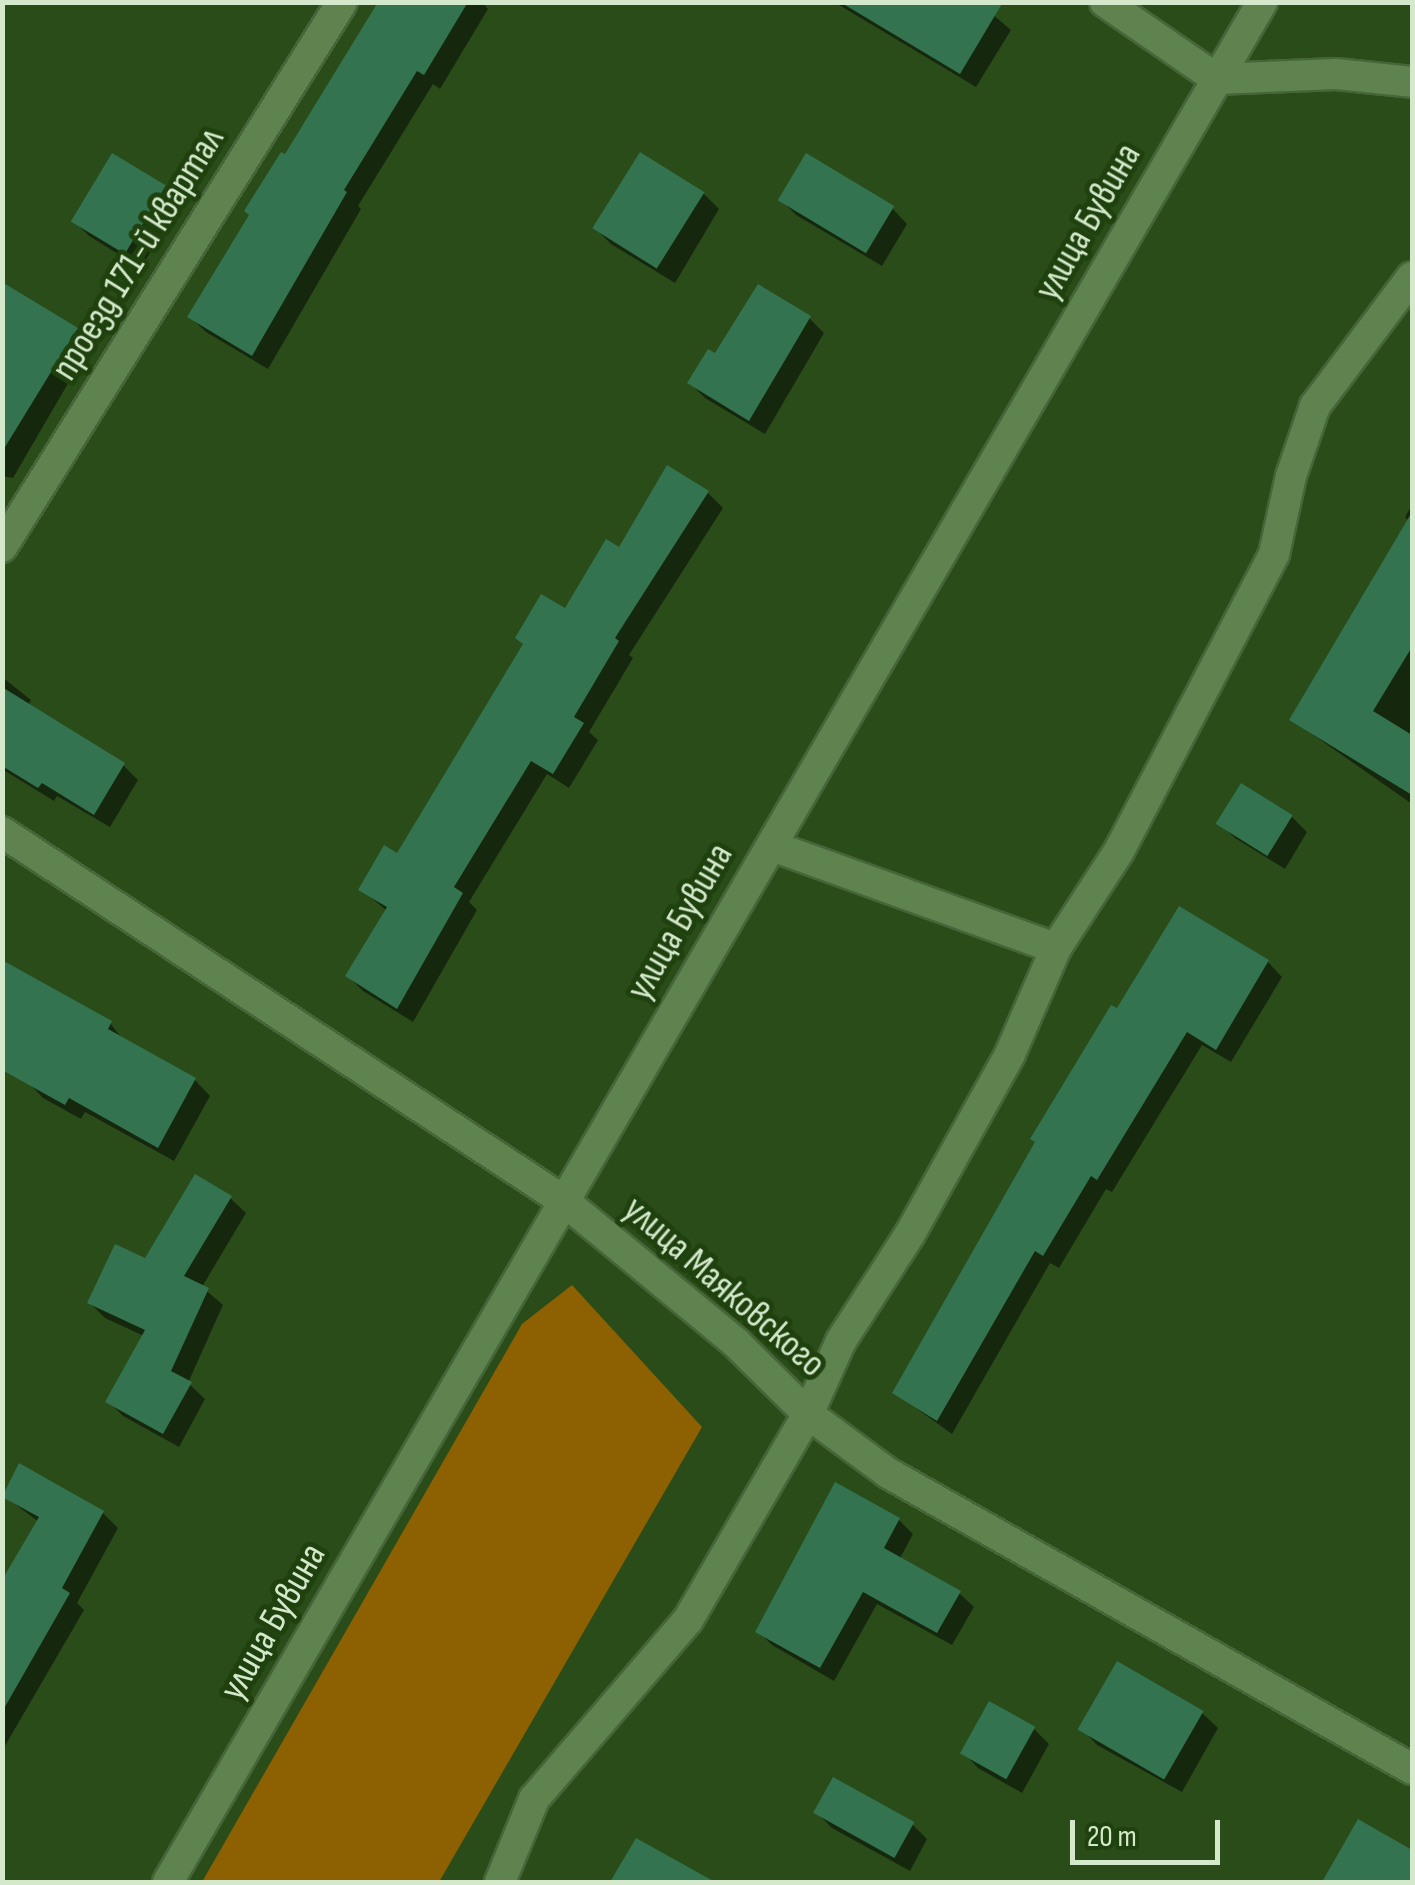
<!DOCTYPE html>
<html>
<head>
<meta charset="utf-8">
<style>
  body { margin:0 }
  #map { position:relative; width:1415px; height:1885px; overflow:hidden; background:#294c19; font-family:"Sofia Sans Condensed",sans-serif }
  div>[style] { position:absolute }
  .green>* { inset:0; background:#8d6001 }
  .shadow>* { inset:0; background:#0007 }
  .building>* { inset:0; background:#337350; transform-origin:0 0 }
  .roads { filter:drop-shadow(2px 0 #466539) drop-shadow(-2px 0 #466539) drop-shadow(0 2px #466539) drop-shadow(0 -2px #466539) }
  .minor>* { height:30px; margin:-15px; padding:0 15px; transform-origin:15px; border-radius:15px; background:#5e834f }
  span { translate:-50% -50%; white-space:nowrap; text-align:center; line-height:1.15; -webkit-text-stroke:10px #1f410e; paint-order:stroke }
  .street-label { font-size:38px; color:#d4e9cc }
  .frame { position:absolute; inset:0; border:5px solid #d4e9cc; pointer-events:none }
  .scale { position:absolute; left:1070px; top:1820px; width:150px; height:45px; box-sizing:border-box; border:5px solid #d4e9cc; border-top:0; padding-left:12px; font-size:30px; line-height:35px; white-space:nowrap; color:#d4e9cc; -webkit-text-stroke:8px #1f410e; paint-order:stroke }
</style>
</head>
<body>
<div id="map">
  <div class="green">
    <div style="clip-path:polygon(572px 1285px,702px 1427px,439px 1882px,202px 1882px,522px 1324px)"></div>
  </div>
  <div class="shadow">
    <div style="clip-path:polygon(380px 2px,482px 2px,488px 9px,440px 89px,433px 84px,358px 206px,361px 209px,268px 369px,206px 332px,190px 317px)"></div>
    <div style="clip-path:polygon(834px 2px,978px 2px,1011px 30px,976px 87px)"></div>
    <div style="clip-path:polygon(164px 188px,179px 203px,141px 268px,89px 236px,74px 221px)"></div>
    <div style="clip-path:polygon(704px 194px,719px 209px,675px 283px,611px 244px,596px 229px)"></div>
    <div style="clip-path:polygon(781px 200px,892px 208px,907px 224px,882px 266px,796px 215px)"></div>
    <div style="clip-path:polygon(2px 305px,77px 330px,91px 344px,13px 478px,2px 476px)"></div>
    <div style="clip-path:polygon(809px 318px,824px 333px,765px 434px,705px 398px,690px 383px,716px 357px)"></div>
    <div style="clip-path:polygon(708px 493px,723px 508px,629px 655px,633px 658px,589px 732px,598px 740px,569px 788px,547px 774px,469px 902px,477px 910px,413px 1022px,363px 991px,348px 976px,387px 911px,361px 889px,398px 857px,566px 612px,619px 550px)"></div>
    <div style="clip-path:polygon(1412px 505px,1412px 804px,1292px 720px,1410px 522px,1405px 517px)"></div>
    <div style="clip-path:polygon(2px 677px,31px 700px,28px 706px,123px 765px,138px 780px,110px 827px,57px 796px,54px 801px,2px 769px)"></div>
    <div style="clip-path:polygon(1292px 817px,1307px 832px,1285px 869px,1235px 838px,1219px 823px)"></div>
    <div style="clip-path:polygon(1180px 909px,1268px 962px,1282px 977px,1231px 1062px,1202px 1045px,1112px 1192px,1106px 1189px,1059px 1268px,1050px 1263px,952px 1434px,895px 1393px)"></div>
    <div style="clip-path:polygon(110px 1023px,124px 1041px,195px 1080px,210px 1096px,174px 1161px,85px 1112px,81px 1119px,43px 1098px,28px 1082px)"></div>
    <div style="clip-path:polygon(230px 1198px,246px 1213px,202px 1287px,223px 1305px,188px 1383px,205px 1399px,179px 1447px,123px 1416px,108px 1401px,144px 1336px,105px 1318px,90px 1303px)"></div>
    <div style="clip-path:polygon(4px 1496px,103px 1513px,118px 1528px,77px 1603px,84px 1610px,2px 1751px,2px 1585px,39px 1522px)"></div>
    <div style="clip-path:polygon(899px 1520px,913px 1534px,899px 1560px,959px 1593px,974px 1607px,952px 1645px,877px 1604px,834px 1681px,772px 1645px,758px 1631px)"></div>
    <div style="clip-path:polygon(1202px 1713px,1218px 1728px,1182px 1792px,1097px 1745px,1082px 1729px)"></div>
    <div style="clip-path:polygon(1034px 1729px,1049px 1744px,1022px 1793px,978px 1768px,963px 1752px)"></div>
    <div style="clip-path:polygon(817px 1813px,912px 1824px,927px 1839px,910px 1871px,832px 1828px)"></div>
    <div style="clip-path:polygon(1359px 1823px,1412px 1853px,1412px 1882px,1325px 1882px)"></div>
  </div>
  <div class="building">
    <div style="clip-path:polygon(378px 2px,468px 2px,424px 75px,417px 71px,344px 190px,347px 192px,252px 356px,187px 317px,249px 215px,244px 211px,281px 152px,285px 154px)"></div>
    <div style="clip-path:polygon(840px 2px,1003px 2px,960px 74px)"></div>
    <div style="left:640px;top:152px;width:76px;height:90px;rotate:32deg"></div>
    <div style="left:112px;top:153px;width:63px;height:80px;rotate:31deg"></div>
    <div style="left:806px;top:153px;width:103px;height:55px;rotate:31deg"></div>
    <div style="clip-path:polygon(2px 282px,78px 328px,2px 452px)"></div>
    <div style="clip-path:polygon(758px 284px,811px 316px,749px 421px,687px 383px,708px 349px,715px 353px)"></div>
    <div style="clip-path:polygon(667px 465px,709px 491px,615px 638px,619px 641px,574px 717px,584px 723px,553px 774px,531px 761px,454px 887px,463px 893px,397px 1009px,345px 976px,387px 907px,358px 890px,384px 845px,397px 853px,523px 644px,515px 638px,541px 594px,565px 608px,606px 539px,619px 547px)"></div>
    <div style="clip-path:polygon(1412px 512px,1412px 647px,1373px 711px,1412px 735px,1412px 795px,1289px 720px)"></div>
    <div style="clip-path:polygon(2px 687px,125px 763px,94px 815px,42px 783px,38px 788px,2px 766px)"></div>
    <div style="left:1241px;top:783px;width:61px;height:48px;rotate:32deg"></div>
    <div style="clip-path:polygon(1179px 906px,1269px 960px,1216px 1050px,1187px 1032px,1097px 1180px,1091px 1176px,1043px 1256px,1035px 1251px,937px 1421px,892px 1393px,1035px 1142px,1030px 1139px,1111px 1005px,1117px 1008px)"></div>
    <div style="clip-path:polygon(2px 960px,112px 1021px,108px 1029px,196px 1078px,158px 1148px,69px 1098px,65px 1105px,2px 1070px)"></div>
    <div style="clip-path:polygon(195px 1174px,232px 1196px,184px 1276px,209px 1288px,171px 1371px,192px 1382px,163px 1434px,105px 1402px,145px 1330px,87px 1303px,115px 1244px,145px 1258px)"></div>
    <div style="clip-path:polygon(19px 1463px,104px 1511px,62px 1588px,70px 1593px,2px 1712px,2px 1580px,39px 1517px,2px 1497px)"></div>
    <div style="clip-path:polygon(835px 1482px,900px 1518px,884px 1548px,961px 1591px,937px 1633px,863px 1592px,820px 1668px,755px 1632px)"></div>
    <div style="left:1117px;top:1661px;width:100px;height:79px;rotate:30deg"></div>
    <div style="left:989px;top:1701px;width:53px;height:60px;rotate:29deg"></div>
    <div style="left:833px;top:1777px;width:93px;height:41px;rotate:29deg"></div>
    <div style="clip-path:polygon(1358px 1819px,1412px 1850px,1412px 1882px,1322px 1882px)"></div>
    <div style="clip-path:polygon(636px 1838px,715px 1882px,610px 1882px)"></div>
  </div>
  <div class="roads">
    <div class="minor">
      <div style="left:1105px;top:2px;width:136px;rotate:34.5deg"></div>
      <div style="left:1217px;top:79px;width:119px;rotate:-2.4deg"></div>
      <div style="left:1336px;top:74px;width:76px;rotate:6deg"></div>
      <div style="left:2px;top:547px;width:642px;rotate:-58.04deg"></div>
      <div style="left:2px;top:832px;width:672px;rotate:33.29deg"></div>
      <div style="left:564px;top:1201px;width:223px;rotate:39.5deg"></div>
      <div style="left:736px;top:1343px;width:101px;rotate:44.6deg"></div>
      <div style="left:808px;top:1414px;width:99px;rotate:36.4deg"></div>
      <div style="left:888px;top:1473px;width:602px;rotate:29.46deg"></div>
      <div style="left:772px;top:846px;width:302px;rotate:19.8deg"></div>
      <div style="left:168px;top:1882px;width:2175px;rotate:-59.8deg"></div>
      <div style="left:500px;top:1882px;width:90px;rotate:-67.7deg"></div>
      <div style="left:534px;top:1799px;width:236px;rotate:-49.3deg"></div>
      <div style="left:688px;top:1620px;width:238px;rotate:-59.8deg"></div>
      <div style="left:808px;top:1414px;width:80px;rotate:-65.7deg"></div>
      <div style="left:841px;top:1341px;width:127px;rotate:-57.2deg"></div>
      <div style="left:910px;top:1234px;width:206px;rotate:-60.9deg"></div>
      <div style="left:1010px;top:1054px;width:116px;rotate:-66.5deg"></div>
      <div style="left:1056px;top:948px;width:116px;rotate:-57deg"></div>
      <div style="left:1119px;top:851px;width:335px;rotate:-62.4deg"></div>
      <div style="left:1274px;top:554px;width:80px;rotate:-77.7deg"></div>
      <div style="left:1291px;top:476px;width:74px;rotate:-71.1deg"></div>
      <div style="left:1315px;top:406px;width:161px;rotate:-53.1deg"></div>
    </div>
  </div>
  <div class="street-label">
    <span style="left:1088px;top:222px;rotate:-60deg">улица Бувина</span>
    <span style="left:138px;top:254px;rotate:-58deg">проезд 171-й квартал</span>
    <span style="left:680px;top:922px;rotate:-60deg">улица Бувина</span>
    <span style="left:724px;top:1287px;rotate:41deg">улица Маяковского</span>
    <span style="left:273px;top:1622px;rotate:-60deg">улица Бувина</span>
  </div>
  <div class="frame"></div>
  <div class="scale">20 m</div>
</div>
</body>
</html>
